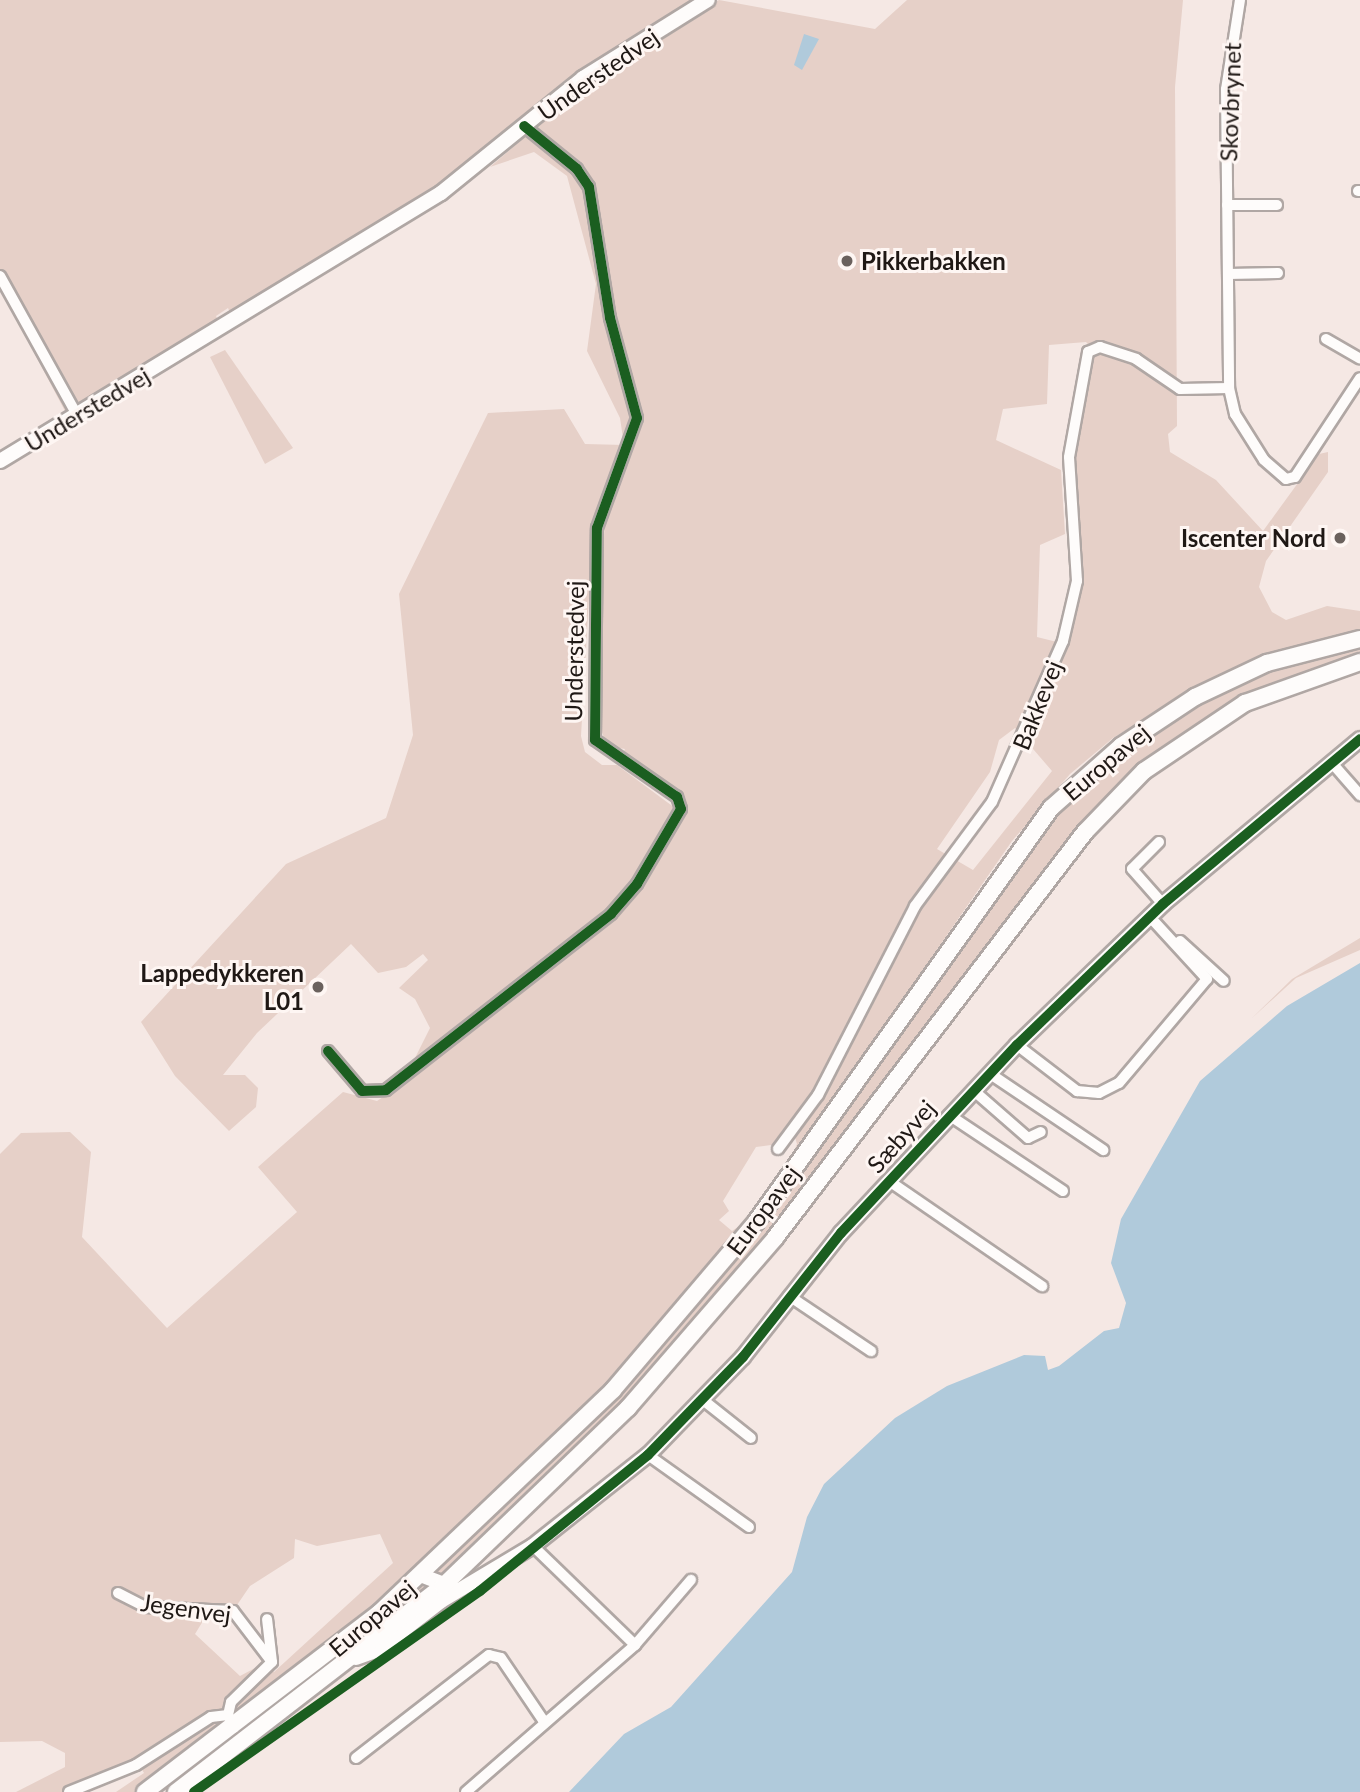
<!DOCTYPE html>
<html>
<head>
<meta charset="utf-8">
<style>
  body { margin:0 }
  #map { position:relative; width:1360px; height:1792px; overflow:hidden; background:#f5e8e4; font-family:Lato,sans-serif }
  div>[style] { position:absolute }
  .green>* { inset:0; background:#e6d0c8 }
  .water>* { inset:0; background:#b0cadb }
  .roads { filter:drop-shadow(2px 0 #b0a7a4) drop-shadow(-2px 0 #b0a7a4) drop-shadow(0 2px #b0a7a4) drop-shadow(0 -2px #b0a7a4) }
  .street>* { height:10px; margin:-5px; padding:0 5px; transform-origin:5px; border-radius:5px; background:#fefcfb }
  .secondary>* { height:14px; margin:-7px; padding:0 7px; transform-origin:7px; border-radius:7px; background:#fefcfb }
  .primary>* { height:16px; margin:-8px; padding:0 8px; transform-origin:8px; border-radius:8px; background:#fefcfb }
  .cycleway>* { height:10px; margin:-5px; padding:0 5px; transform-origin:5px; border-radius:5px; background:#1b5e20 }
  .dots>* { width:19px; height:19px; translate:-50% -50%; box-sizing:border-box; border:4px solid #fef6f3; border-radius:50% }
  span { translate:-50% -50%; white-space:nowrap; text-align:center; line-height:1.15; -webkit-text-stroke:6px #fef6f3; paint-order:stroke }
  .street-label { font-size:24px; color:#1f1815 }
  .poi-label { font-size:24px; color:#1f1815; font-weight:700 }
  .left { translate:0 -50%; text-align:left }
  .right { translate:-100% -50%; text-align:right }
</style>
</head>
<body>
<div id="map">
  <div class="green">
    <div style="clip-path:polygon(0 0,702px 0,539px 103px,438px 192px,231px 315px,228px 308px,216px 316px,219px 322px,0 456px,66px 413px,0 288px)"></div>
    <div style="clip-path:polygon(evenodd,719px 0,875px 29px,907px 0,1183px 0,1175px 87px,1177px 426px,1168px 434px,1170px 452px,1216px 480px,1263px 531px,1319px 454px,1328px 452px,1328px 472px,1266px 561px,1259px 587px,1272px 612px,1286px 620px,1327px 606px,1360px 611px,1360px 630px,1264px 657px,1202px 684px,1113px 738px,1070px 774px,1012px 841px,787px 1167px,797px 1144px,793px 1131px,778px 1144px,756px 1147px,723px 1201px,729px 1211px,719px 1220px,732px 1231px,748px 1220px,609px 1387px,376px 1609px,136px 1792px,116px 1792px,144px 1773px,141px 1768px,83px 1792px,16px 1792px,65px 1767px,65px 1753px,42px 1741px,0 1742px,0 1154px,21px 1133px,70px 1132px,91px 1152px,82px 1237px,167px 1328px,297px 1212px,258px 1167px,343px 1092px,377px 1101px,389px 1093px,613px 919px,641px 888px,687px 809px,680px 792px,622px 755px,625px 749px,607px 746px,598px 721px,605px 507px,637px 440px,624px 445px,616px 460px,593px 527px,581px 736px,585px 752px,602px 765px,617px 765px,675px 808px,622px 896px,413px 1062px,430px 1028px,415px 999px,399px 988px,428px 960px,423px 954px,406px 967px,378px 973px,351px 944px,257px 1033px,223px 1075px,245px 1075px,258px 1088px,256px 1107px,229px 1131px,175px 1076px,141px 1022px,286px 864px,386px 818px,413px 735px,399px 594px,488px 413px,564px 409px,585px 444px,624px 445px,620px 418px,587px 351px,596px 284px,567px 176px,534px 152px,490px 167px,594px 77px,719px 0,1086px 342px,1094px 351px,1070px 486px,1082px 580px,1065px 644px,1037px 637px,1040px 545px,1065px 534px,1061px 470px,996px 440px,1003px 409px,1047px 404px,1049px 345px,1086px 342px,719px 0,1015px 728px,1052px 771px,973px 870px,937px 849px,990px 772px,999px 740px,1015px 728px,719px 0,380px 1534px,393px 1563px,274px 1672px,266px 1662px,240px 1676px,195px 1634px,214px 1603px,237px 1605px,250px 1586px,294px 1558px,295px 1539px,317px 1546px,380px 1534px)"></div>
    <div style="clip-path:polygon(225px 350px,293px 448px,265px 464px,210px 357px)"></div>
    <div style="clip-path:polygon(1360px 645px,1360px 657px,1254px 692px,1146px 763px,656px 1371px,441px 1580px,432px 1575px,572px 1442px,688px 1316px,1028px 843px,1095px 773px,1163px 722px,1265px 671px)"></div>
    <div style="clip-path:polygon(1360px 938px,1360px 950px,1296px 978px,1251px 1019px,1292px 979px)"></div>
    <div style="clip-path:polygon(424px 1582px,433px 1588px,248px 1727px,250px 1723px)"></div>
  </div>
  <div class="water">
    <div style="clip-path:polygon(804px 34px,819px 39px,802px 70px,794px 65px)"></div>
    <div style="clip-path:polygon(1360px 963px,1360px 1792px,569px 1792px,624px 1734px,671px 1707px,792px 1572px,807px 1517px,824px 1484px,895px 1418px,947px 1386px,1024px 1355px,1045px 1356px,1048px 1370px,1059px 1366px,1104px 1331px,1119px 1328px,1126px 1303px,1111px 1263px,1121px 1219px,1200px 1081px,1287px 1006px)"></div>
  </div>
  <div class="roads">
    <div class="street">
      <div style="left:1240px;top:0;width:90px;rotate:98.9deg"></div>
      <div style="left:1226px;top:89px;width:299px;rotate:89.4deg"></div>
      <div style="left:1229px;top:388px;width:27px;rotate:77deg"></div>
      <div style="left:1235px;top:414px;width:54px;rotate:57.8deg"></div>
      <div style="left:1264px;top:460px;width:29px;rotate:41deg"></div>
      <div style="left:1286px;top:479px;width:9px;rotate:-13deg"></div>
      <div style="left:1295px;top:477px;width:118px;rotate:-56.7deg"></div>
      <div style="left:1358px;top:191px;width:2px"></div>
      <div style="left:1227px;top:205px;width:50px"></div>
      <div style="left:1228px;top:274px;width:50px;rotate:-1.1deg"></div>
      <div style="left:0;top:276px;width:159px;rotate:61deg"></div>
      <div style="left:1326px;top:339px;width:39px;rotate:30deg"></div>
      <div style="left:1332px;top:763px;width:43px;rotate:48.8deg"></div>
      <div style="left:1159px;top:842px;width:38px;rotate:135deg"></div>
      <div style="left:1132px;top:869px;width:47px;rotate:48.5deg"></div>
      <div style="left:1180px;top:941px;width:59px;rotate:42.3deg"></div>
      <div style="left:1017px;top:1045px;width:76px;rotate:37.5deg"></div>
      <div style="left:1077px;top:1091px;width:22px;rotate:5deg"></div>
      <div style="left:1099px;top:1093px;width:22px;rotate:-27deg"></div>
      <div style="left:1119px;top:1083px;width:136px;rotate:-49.8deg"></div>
      <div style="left:1207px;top:979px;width:86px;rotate:-132.6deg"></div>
      <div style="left:328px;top:1051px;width:52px;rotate:49.6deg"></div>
      <div style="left:362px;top:1091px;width:24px;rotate:-2deg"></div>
      <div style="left:386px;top:1090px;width:286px;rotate:-38deg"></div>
      <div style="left:611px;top:914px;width:40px;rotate:-49deg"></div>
      <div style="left:637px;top:884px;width:87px;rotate:-59.6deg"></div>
      <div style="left:681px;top:809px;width:13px;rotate:-108deg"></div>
      <div style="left:677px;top:797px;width:100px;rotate:-145.2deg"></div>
      <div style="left:595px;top:740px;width:212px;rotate:-89.5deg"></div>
      <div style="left:597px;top:528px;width:117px;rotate:-70deg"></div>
      <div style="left:637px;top:418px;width:104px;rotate:-105.1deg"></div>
      <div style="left:610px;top:318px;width:133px;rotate:-99.1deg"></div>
      <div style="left:589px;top:187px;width:22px;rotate:-124deg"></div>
      <div style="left:577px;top:169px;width:68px;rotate:-140.9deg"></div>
      <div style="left:989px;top:1073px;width:138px;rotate:34deg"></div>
      <div style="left:973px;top:1090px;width:73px;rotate:41.1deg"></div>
      <div style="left:1028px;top:1138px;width:14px;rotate:-25deg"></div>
      <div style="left:949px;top:1115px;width:137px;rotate:33.7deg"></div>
      <div style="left:778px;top:1149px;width:67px;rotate:-53.5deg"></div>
      <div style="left:818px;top:1095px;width:212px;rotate:-62.8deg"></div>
      <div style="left:915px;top:906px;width:129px;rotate:-53.5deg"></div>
      <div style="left:992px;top:802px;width:176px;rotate:-66.2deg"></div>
      <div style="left:1063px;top:641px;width:62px;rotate:-76.9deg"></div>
      <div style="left:1077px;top:581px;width:124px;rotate:-93.7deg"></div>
      <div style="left:1069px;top:457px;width:107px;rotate:-79.7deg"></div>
      <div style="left:1088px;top:352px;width:13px;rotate:-23deg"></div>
      <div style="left:1100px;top:347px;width:38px;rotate:18deg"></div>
      <div style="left:1136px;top:359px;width:53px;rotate:34.3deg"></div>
      <div style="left:1180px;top:389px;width:49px;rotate:-1.2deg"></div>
      <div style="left:889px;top:1181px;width:186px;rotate:34.5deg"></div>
      <div style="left:789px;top:1296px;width:99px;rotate:33.9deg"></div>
      <div style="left:703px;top:1400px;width:61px;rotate:38.4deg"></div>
      <div style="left:648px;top:1455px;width:124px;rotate:35.5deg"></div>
      <div style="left:533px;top:1546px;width:142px;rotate:44.1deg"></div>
      <div style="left:118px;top:1593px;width:30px;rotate:27deg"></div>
      <div style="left:145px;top:1607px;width:88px;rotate:2.6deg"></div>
      <div style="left:233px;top:1611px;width:64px;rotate:52.6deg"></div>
      <div style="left:228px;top:1715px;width:13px;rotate:-77deg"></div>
      <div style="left:231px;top:1702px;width:57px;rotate:-44.3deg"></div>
      <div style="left:272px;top:1662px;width:43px;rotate:-96.6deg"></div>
      <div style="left:356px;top:1758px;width:168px;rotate:-37.8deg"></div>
      <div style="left:489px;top:1655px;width:12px;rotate:14deg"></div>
      <div style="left:501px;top:1658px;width:78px;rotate:55.9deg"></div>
      <div style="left:69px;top:1792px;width:72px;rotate:-21.9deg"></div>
      <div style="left:136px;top:1765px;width:89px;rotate:-32.6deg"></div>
      <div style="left:211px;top:1717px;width:17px;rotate:-7deg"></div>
      <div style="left:228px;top:1715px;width:14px;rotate:65deg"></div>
      <div style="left:466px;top:1792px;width:224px;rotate:-41deg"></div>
      <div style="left:635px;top:1645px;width:86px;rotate:-49.3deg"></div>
    </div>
    <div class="secondary">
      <div style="left:0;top:461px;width:516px;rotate:-31.29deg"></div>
      <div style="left:441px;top:193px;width:183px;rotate:-39deg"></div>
      <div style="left:583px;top:78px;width:147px;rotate:-32deg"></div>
      <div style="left:423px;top:1576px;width:31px;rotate:21deg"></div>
      <div style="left:356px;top:1658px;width:23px;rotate:-20deg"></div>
      <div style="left:378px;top:1650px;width:80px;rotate:-37.9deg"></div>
      <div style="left:441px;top:1601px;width:107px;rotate:-30.9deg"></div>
      <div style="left:533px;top:1546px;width:147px;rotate:-38.4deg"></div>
      <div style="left:648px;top:1455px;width:136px;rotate:-45.9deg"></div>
      <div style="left:743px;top:1357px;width:158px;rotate:-51.7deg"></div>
      <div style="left:841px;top:1233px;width:258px;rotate:-46.9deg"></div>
      <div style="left:1017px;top:1045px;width:203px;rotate:-44deg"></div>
      <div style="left:1163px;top:904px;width:257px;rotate:-39.9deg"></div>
    </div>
    <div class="primary">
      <div style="left:145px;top:1792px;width:295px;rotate:-37.4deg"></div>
      <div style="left:379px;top:1613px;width:323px;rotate:-43.6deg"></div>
      <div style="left:613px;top:1390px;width:221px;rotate:-49.6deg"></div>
      <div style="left:756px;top:1222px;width:508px;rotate:-54.53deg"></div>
      <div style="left:1051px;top:808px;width:94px;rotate:-41.5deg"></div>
      <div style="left:1121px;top:746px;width:89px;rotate:-33.5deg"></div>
      <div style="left:1195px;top:697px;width:80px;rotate:-25.3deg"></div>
      <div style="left:1267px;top:663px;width:96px;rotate:-14.5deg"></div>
      <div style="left:176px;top:1792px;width:337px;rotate:-37.7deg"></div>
      <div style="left:443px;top:1586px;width:257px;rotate:-43.9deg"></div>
      <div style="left:628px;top:1408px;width:225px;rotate:-49.1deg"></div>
      <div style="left:775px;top:1238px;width:511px;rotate:-52.64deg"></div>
      <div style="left:1085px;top:832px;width:85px;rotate:-46deg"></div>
      <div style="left:1144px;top:771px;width:122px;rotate:-34deg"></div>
      <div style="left:1245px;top:703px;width:122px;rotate:-19.6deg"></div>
    </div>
  </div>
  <div class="cycleway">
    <div style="left:328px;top:1051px;width:52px;rotate:49.6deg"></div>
    <div style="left:362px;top:1091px;width:24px;rotate:-2deg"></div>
    <div style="left:386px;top:1090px;width:286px;rotate:-38deg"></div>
    <div style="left:611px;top:914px;width:40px;rotate:-49deg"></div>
    <div style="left:637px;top:884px;width:87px;rotate:-59.6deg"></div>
    <div style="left:681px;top:809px;width:13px;rotate:-108deg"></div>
    <div style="left:677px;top:797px;width:100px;rotate:-145.2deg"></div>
    <div style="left:595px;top:740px;width:212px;rotate:-89.5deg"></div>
    <div style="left:597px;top:528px;width:117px;rotate:-70deg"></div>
    <div style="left:637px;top:418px;width:104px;rotate:-105.1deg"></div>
    <div style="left:610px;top:318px;width:133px;rotate:-99.1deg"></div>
    <div style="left:589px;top:187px;width:22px;rotate:-124deg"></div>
    <div style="left:577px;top:169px;width:68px;rotate:-140.9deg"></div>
    <div style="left:194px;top:1792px;width:350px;rotate:-35.1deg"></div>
    <div style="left:480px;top:1591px;width:216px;rotate:-39deg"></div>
    <div style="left:648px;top:1455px;width:136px;rotate:-45.9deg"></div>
    <div style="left:743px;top:1357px;width:158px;rotate:-51.7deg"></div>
    <div style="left:841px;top:1233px;width:258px;rotate:-46.9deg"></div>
    <div style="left:1017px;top:1045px;width:203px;rotate:-44deg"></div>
    <div style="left:1163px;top:904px;width:257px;rotate:-39.9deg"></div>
  </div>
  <div class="dots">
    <div style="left:847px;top:261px;background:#6a615d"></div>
    <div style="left:1340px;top:538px;background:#6a615d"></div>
    <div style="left:318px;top:987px;background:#6a615d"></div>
  </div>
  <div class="street-label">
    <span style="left:598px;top:74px;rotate:-35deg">Understedvej</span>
    <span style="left:1230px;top:102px;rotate:-88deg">Skovbrynet</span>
    <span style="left:87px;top:409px;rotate:-31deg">Understedvej</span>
    <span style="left:574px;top:651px;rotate:-89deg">Understedvej</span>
    <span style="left:1037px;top:705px;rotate:-68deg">Bakkevej</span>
    <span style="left:1106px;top:762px;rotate:-40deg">Europavej</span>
    <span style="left:901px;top:1136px;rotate:-48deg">Sæbyvej</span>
    <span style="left:763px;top:1210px;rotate:-53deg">Europavej</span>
    <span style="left:186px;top:1608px;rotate:8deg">Jegenvej</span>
    <span style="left:372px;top:1618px;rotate:-40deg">Europavej</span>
  </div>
  <div class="poi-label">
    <span class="left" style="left:861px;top:261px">Pikkerbakken</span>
    <span class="right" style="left:1326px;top:538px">Iscenter Nord</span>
    <span class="right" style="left:304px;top:987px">Lappedykkeren<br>L01</span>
  </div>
</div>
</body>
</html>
